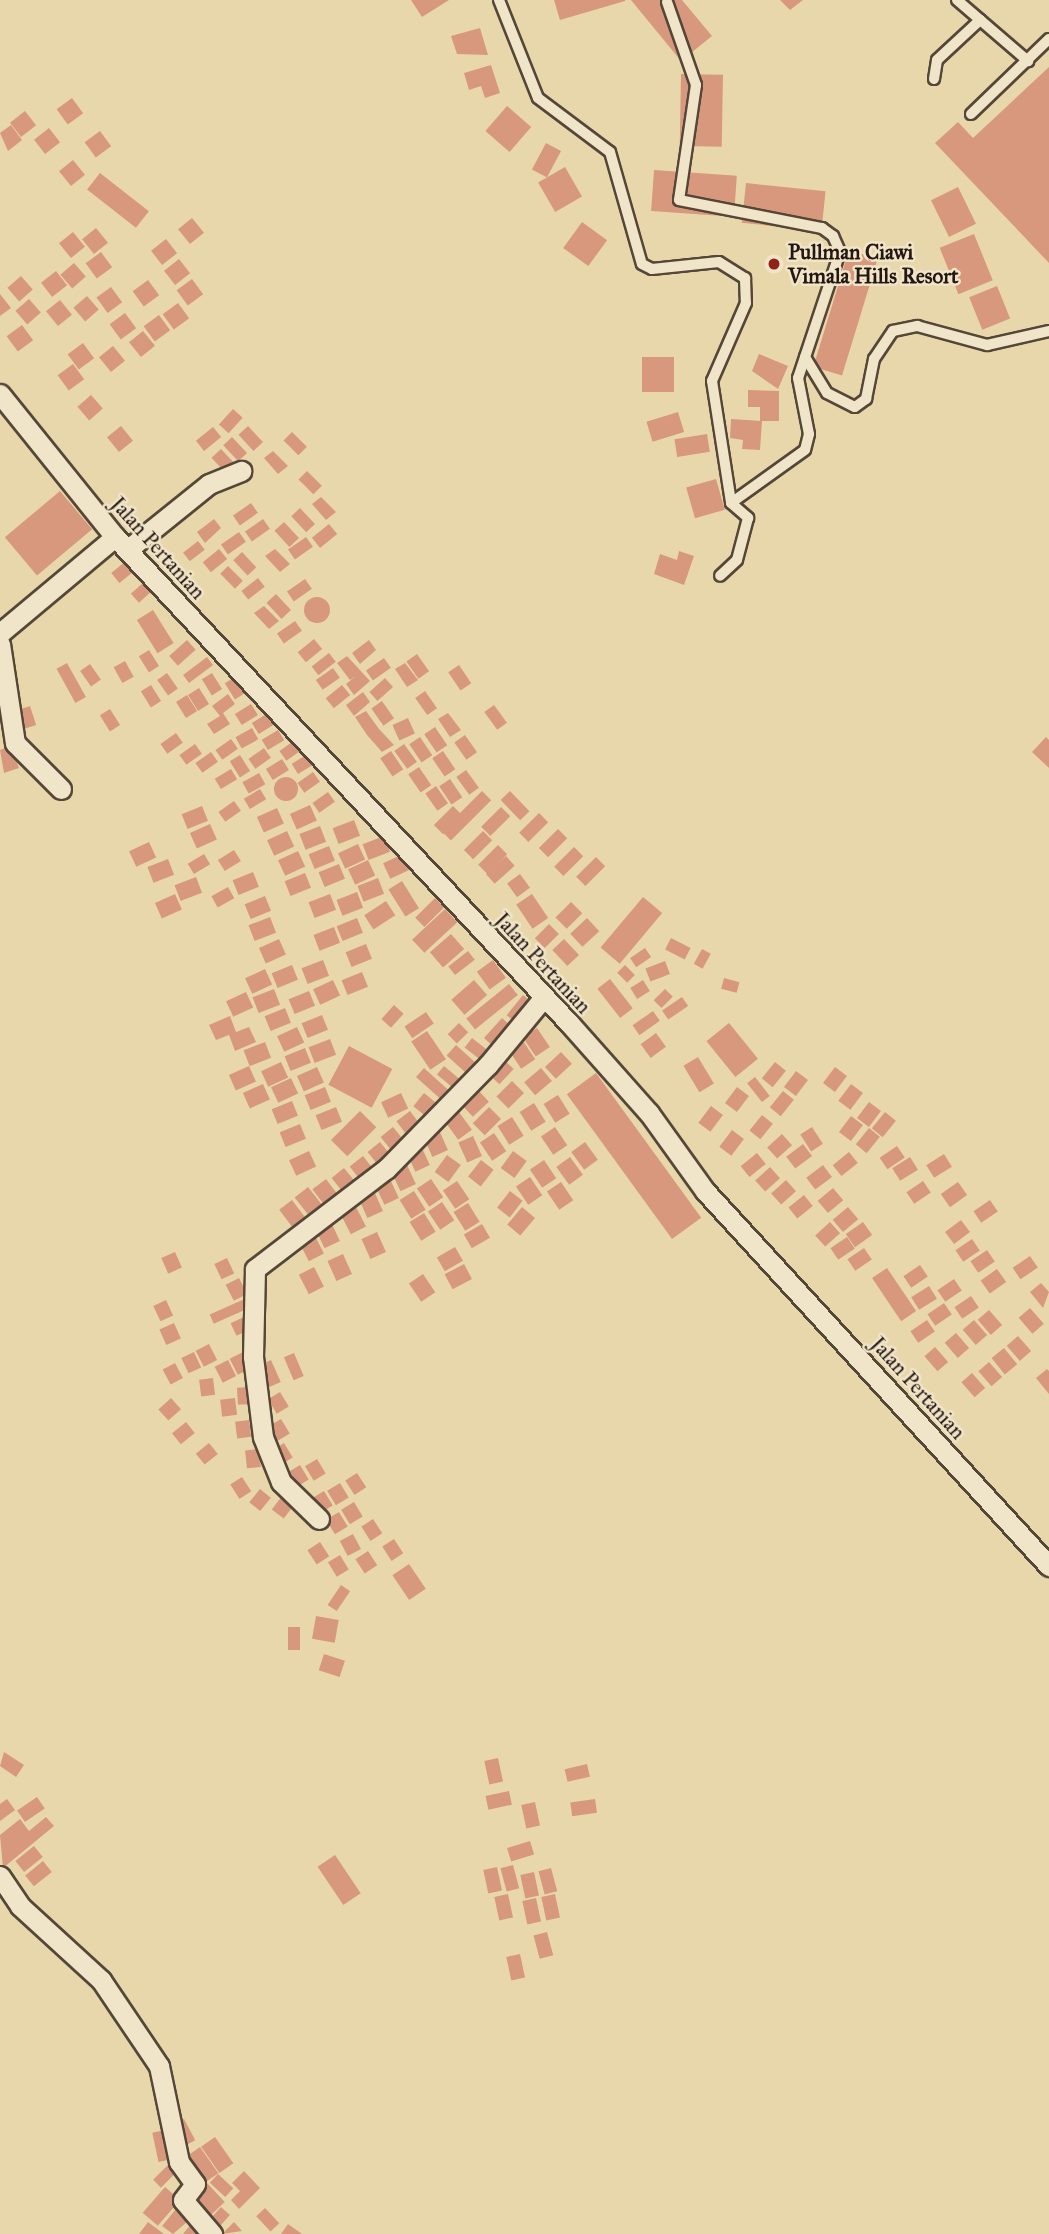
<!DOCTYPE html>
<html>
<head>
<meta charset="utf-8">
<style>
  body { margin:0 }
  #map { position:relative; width:1049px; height:2234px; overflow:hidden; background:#e9d7ac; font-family:"IM FELL Great Primer",serif }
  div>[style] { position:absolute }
  .building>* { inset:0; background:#d8987d; transform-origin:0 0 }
  .round { border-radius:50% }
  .roads { filter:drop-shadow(2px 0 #554738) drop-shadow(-2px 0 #554738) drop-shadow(0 2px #554738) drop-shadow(0 -2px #554738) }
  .service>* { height:10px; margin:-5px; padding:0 5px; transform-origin:5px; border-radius:5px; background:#f1e5c9 }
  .minor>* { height:19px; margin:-9.5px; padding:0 9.5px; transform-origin:9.5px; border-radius:9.5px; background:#f1e5c9 }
  .dots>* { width:19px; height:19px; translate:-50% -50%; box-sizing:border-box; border:4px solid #f1e5c9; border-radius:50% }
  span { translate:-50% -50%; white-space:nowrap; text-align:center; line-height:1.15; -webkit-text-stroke:5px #f1e5c9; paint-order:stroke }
  .poi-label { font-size:21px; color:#241712; font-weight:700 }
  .left { translate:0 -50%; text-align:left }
  .street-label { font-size:21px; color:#241712 }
</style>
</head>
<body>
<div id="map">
  <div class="building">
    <div style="clip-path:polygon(411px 0,449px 0,422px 17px)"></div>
    <div style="clip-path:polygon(554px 0,625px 0,625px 1px,560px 20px)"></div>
    <div style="clip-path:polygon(631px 0,682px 0,712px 36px,681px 61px)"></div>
    <div style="clip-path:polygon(780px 0,803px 0,790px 10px)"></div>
    <div style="clip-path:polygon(480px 28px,488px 55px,457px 54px,451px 36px)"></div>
    <div style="clip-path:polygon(491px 65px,500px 93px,485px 98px,481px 86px,469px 90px,464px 73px)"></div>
    <div style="clip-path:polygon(1049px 67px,1049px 263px,935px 143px,958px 122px,973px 138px)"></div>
    <div style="left:681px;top:74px;width:42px;height:72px;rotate:1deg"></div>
    <div style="left:72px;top:98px;width:19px;height:19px;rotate:54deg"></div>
    <div style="left:507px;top:106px;width:32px;height:33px;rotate:41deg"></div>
    <div style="left:25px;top:111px;width:18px;height:19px;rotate:52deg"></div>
    <div style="clip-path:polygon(11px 125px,22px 140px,8px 151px,0 133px)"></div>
    <div style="left:49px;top:128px;width:18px;height:19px;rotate:52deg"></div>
    <div style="left:100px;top:131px;width:19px;height:19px;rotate:54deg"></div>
    <div style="left:546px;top:143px;width:17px;height:30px;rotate:28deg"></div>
    <div style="left:73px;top:160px;width:19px;height:18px;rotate:51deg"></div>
    <div style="left:565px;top:167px;width:34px;height:31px;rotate:60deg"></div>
    <div style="left:654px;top:170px;width:83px;height:41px;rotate:4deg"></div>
    <div style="left:100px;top:173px;width:62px;height:21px;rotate:38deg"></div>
    <div style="left:746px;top:183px;width:80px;height:40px;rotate:6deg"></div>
    <div style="left:958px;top:187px;width:41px;height:30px;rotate:64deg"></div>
    <div style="left:192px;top:218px;width:19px;height:18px;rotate:51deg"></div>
    <div style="left:582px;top:222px;width:31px;height:32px;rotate:36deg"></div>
    <div style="left:96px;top:228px;width:19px;height:18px;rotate:51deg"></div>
    <div style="left:73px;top:232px;width:19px;height:18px;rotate:51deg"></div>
    <div style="left:974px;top:234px;width:50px;height:37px;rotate:68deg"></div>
    <div style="left:166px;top:239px;width:18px;height:19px;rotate:52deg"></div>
    <div style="left:849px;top:250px;width:30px;height:122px;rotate:17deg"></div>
    <div style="left:101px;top:252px;width:19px;height:19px;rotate:54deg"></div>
    <div style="left:179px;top:259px;width:18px;height:19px;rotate:52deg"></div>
    <div style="left:74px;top:263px;width:18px;height:18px;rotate:49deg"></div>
    <div style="left:56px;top:271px;width:18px;height:19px;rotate:52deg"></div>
    <div style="left:21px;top:276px;width:18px;height:18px;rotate:49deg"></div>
    <div style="left:192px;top:279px;width:19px;height:19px;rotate:54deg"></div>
    <div style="left:148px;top:280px;width:19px;height:19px;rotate:54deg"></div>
    <div style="left:997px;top:286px;width:35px;height:30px;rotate:68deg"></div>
    <div style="left:111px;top:287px;width:19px;height:18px;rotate:54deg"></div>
    <div style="clip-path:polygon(0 294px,11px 308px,0 316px)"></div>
    <div style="left:87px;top:296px;width:18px;height:18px;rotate:49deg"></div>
    <div style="left:29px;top:299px;width:18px;height:18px;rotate:49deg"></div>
    <div style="left:60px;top:300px;width:19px;height:18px;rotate:51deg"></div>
    <div style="left:178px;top:303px;width:19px;height:19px;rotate:54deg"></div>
    <div style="left:125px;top:313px;width:19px;height:19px;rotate:54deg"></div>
    <div style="left:159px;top:315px;width:19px;height:19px;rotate:54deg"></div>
    <div style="left:22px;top:325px;width:19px;height:19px;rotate:54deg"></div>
    <div style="left:143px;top:331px;width:19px;height:18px;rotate:51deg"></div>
    <div style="left:83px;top:343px;width:19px;height:19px;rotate:54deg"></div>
    <div style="left:113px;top:346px;width:19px;height:18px;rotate:51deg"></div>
    <div style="clip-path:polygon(759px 354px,788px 366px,778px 389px,752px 371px)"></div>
    <div style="left:642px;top:357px;width:32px;height:35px"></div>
    <div style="left:73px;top:364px;width:19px;height:19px;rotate:54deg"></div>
    <div style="clip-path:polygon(748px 390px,779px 391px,779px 421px,760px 421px,760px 407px,748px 407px)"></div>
    <div style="left:91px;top:395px;width:18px;height:18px;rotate:49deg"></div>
    <div style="left:233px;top:409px;width:13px;height:21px;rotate:42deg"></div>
    <div style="left:678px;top:412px;width:21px;height:33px;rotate:73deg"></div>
    <div style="clip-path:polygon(731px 419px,762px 421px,760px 450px,742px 449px,743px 440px,730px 438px)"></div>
    <div style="left:121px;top:426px;width:19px;height:18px;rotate:51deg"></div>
    <div style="left:248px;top:426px;width:22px;height:13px;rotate:47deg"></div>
    <div style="left:213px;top:427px;width:13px;height:22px;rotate:51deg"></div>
    <div style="left:292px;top:432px;width:21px;height:12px;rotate:45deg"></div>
    <div style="left:707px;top:434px;width:18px;height:33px;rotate:81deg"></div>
    <div style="left:232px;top:437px;width:22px;height:12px;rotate:47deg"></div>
    <div style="left:221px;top:449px;width:22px;height:13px;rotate:47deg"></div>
    <div style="clip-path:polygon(273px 451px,288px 466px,278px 474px,264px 458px)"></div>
    <div style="left:307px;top:471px;width:21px;height:12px;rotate:45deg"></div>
    <div style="left:716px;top:479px;width:32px;height:31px;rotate:74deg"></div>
    <div style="left:60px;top:491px;width:50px;height:72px;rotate:50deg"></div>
    <div style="clip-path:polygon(321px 497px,336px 512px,326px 520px,312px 504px)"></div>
    <div style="left:251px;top:503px;width:12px;height:22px;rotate:55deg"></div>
    <div style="left:300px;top:508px;width:22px;height:12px;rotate:47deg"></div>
    <div style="clip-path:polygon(214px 519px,221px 528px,205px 543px,197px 532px)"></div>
    <div style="left:263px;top:519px;width:12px;height:22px;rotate:55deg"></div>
    <div style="left:284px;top:522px;width:22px;height:13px;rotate:47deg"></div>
    <div style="left:329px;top:524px;width:13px;height:22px;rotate:51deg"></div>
    <div style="left:239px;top:532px;width:12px;height:22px;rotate:55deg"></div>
    <div style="left:306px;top:537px;width:12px;height:22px;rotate:55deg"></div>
    <div style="left:198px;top:541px;width:11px;height:19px;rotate:52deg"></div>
    <div style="left:219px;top:549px;width:13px;height:21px;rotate:51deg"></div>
    <div style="clip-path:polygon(275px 549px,290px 564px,280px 572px,265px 556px)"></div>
    <div style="clip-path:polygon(679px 551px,694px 556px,684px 585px,654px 574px,660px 554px,677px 560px)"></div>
    <div style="left:242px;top:552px;width:21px;height:12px;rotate:47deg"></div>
    <div style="left:126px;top:561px;width:13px;height:19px;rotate:51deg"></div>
    <div style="left:228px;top:566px;width:21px;height:11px;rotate:45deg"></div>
    <div style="left:258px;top:578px;width:11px;height:21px;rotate:52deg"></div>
    <div style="left:305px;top:579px;width:12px;height:22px;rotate:55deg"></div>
    <div style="left:145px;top:581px;width:12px;height:19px;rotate:48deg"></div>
    <div style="left:276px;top:594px;width:22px;height:13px;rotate:47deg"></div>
    <div class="round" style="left:304px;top:597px;width:26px;height:26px"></div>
    <div style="clip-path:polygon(264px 606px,279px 621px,269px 629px,254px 613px)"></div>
    <div style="left:153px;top:610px;width:39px;height:19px;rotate:58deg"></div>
    <div style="left:295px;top:621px;width:12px;height:22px;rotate:55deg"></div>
    <div style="left:314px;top:639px;width:13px;height:21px;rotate:51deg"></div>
    <div style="left:187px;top:640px;width:13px;height:24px;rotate:48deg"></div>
    <div style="clip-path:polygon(369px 640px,376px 650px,360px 664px,352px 653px)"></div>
    <div style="left:149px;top:650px;width:19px;height:12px;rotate:58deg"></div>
    <div style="left:329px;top:653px;width:11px;height:22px;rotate:52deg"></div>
    <div style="left:417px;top:654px;width:21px;height:13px;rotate:55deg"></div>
    <div style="clip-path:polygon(347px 656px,370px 681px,354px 695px,346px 684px,356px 676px,350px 680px,337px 663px)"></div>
    <div style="left:207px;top:657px;width:10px;height:30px;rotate:53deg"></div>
    <div style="left:384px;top:658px;width:12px;height:22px;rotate:55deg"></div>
    <div style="left:125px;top:661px;width:18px;height:13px;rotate:61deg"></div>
    <div style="left:67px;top:663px;width:39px;height:12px;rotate:61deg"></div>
    <div style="clip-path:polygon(405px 663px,418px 680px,407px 687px,395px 669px)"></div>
    <div style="left:90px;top:664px;width:19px;height:12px;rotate:55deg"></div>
    <div style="left:459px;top:665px;width:22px;height:13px;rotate:56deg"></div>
    <div style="left:333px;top:668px;width:12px;height:21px;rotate:55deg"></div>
    <div style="left:167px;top:673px;width:19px;height:12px;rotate:55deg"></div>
    <div style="left:212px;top:673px;width:19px;height:12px;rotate:58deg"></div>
    <div style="left:235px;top:677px;width:19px;height:12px;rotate:58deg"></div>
    <div style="left:385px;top:678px;width:12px;height:21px;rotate:48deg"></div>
    <div style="left:151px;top:685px;width:19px;height:12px;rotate:58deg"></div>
    <div style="left:342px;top:685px;width:13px;height:21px;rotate:51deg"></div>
    <div style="left:199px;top:688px;width:19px;height:13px;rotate:58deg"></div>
    <div style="left:425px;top:691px;width:21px;height:12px;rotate:55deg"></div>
    <div style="clip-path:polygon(363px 692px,370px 702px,354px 716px,346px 705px)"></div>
    <div style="clip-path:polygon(228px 694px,235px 704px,223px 713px,230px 724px,214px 734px,207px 724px,220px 716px,212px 706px)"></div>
    <div style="left:187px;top:695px;width:19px;height:13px;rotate:58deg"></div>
    <div style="left:382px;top:701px;width:21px;height:13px;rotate:55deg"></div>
    <div style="left:251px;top:704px;width:13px;height:19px;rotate:58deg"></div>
    <div style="left:494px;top:705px;width:22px;height:12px;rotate:54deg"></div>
    <div style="left:30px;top:706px;width:20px;height:17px;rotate:72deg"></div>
    <div style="left:110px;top:709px;width:19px;height:12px;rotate:58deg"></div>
    <div style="clip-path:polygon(366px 711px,379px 729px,394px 745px,382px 752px,367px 735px,355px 717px)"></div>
    <div style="left:268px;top:713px;width:13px;height:19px;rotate:58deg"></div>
    <div style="clip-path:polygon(448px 713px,461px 730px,450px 737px,438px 719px)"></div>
    <div style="left:408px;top:718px;width:17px;height:17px;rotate:66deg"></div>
    <div style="left:435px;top:727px;width:22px;height:13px;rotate:56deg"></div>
    <div style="left:252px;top:728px;width:13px;height:19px;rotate:61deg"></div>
    <div style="left:278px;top:730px;width:12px;height:19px;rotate:59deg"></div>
    <div style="left:176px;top:733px;width:12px;height:19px;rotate:55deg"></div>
    <div style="left:465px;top:735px;width:21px;height:13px;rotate:55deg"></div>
    <div style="left:420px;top:737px;width:22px;height:13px;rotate:56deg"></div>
    <div style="clip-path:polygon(1046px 737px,1049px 740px,1049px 768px,1032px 752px)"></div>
    <div style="left:231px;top:739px;width:12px;height:19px;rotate:55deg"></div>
    <div style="left:295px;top:740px;width:12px;height:19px;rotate:55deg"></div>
    <div style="left:195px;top:744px;width:12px;height:19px;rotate:55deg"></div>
    <div style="left:404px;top:744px;width:22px;height:12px;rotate:54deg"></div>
    <div style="clip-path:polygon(11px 746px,19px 768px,4px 773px,0 750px)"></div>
    <div style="left:264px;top:748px;width:12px;height:19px;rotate:55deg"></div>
    <div style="left:391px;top:751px;width:22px;height:13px;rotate:56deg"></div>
    <div style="left:443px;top:751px;width:22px;height:13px;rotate:56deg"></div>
    <div style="left:211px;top:752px;width:12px;height:19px;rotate:55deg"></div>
    <div style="left:308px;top:754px;width:12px;height:19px;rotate:59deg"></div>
    <div style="left:240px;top:755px;width:19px;height:12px;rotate:58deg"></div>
    <div style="left:282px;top:759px;width:13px;height:19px;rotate:58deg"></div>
    <div style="left:419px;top:767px;width:22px;height:13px;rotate:56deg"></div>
    <div style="left:231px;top:769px;width:12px;height:19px;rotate:59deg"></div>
    <div style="left:466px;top:770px;width:22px;height:12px;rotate:54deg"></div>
    <div style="left:313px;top:772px;width:12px;height:19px;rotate:55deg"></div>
    <div style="left:259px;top:773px;width:13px;height:19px;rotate:61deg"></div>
    <div class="round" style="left:274px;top:777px;width:24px;height:24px"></div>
    <div style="left:450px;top:779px;width:22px;height:13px;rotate:56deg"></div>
    <div style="left:436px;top:786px;width:21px;height:13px;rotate:55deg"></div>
    <div style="left:260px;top:789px;width:12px;height:19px;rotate:59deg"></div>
    <div style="left:482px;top:791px;width:13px;height:57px;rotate:45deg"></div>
    <div style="left:510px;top:791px;width:28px;height:13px;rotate:46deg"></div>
    <div style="left:328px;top:792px;width:12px;height:19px;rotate:55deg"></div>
    <div style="left:234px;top:801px;width:12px;height:19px;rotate:55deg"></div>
    <div style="left:310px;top:805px;width:17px;height:22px;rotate:66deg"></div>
    <div style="left:202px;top:806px;width:16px;height:22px;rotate:68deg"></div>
    <div style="left:453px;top:806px;width:13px;height:27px;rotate:45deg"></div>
    <div style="left:501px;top:807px;width:13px;height:28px;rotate:45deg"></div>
    <div style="left:277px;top:808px;width:17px;height:22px;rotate:66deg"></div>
    <div style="left:539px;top:813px;width:13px;height:28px;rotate:45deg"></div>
    <div style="left:354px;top:820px;width:17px;height:23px;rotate:69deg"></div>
    <div style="left:210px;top:824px;width:17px;height:22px;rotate:66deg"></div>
    <div style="left:320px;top:826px;width:17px;height:22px;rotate:69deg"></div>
    <div style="left:558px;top:829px;width:13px;height:27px;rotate:45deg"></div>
    <div style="left:287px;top:831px;width:17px;height:22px;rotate:65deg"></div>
    <div style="left:483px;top:831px;width:13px;height:27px;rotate:45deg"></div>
    <div style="left:384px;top:836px;width:17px;height:23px;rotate:69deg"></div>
    <div style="left:149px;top:842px;width:17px;height:22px;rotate:65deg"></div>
    <div style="left:358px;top:844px;width:17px;height:22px;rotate:65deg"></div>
    <div style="left:498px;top:845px;width:13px;height:28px;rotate:45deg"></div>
    <div style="left:329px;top:846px;width:16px;height:22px;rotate:68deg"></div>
    <div style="left:574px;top:847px;width:13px;height:28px;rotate:45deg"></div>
    <div style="left:234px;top:850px;width:13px;height:19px;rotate:58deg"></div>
    <div style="left:298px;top:851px;width:17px;height:22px;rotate:65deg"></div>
    <div style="left:204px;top:854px;width:12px;height:19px;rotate:59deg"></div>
    <div style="left:403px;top:854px;width:17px;height:22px;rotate:65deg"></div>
    <div style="left:506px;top:856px;width:13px;height:27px;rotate:48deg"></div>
    <div style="left:596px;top:857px;width:13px;height:28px;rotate:45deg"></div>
    <div style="left:168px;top:859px;width:17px;height:22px;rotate:69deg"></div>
    <div style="left:368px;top:860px;width:17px;height:22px;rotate:65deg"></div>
    <div style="left:339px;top:864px;width:16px;height:22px;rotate:68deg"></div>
    <div style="left:253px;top:872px;width:16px;height:22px;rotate:68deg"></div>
    <div style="left:305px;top:873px;width:16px;height:22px;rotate:68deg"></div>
    <div style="left:520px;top:874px;width:17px;height:16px;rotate:54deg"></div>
    <div style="left:196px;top:877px;width:17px;height:23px;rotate:69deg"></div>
    <div style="left:378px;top:878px;width:17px;height:22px;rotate:69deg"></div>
    <div style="left:402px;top:881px;width:32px;height:16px;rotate:58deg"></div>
    <div style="left:228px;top:887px;width:13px;height:19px;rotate:61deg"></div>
    <div style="left:357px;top:892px;width:17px;height:22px;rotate:69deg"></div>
    <div style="left:175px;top:894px;width:17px;height:22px;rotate:66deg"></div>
    <div style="left:330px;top:894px;width:17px;height:23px;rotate:69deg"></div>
    <div style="left:532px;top:894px;width:29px;height:19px;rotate:56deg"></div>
    <div style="left:265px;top:896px;width:16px;height:22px;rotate:68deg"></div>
    <div style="left:643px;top:897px;width:25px;height:66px;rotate:40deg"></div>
    <div style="left:435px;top:898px;width:13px;height:28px;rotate:45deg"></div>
    <div style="left:386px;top:901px;width:17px;height:26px;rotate:57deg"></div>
    <div style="left:571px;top:902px;width:16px;height:22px;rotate:45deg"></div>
    <div style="left:445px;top:909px;width:18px;height:45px;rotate:47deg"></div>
    <div style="left:270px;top:917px;width:17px;height:23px;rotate:69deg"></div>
    <div style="left:357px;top:918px;width:16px;height:22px;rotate:68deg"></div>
    <div style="left:587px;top:918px;width:18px;height:23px;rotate:47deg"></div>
    <div style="left:549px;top:924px;width:14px;height:20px;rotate:45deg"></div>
    <div style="left:334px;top:927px;width:17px;height:22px;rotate:69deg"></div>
    <div style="left:451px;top:934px;width:20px;height:28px;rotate:49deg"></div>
    <div style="left:671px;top:938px;width:22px;height:13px;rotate:27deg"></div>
    <div style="left:279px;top:939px;width:17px;height:22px;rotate:66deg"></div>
    <div style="left:564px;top:939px;width:22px;height:16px;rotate:47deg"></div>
    <div style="left:366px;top:944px;width:16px;height:22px;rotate:68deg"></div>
    <div style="left:645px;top:948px;width:11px;height:18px;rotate:56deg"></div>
    <div style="left:702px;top:949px;width:10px;height:17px;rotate:29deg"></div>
    <div style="left:468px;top:951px;width:11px;height:25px;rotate:52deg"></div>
    <div style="left:323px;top:960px;width:17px;height:23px;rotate:69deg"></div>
    <div style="left:493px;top:960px;width:22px;height:20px;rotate:54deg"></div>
    <div style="left:665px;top:961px;width:14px;height:21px;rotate:69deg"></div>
    <div style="left:292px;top:965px;width:16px;height:22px;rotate:68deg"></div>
    <div style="left:625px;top:965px;width:14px;height:11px;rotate:45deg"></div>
    <div style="left:265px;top:969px;width:17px;height:22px;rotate:65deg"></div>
    <div style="left:362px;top:972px;width:16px;height:22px;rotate:68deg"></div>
    <div style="left:724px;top:978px;width:16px;height:11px;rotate:15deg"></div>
    <div style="left:610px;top:979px;width:37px;height:16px;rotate:52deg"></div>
    <div style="left:333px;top:980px;width:17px;height:22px;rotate:65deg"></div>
    <div style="left:474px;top:980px;width:20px;height:30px;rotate:49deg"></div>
    <div style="left:643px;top:980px;width:13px;height:15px;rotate:58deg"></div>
    <div style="left:509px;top:984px;width:14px;height:55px;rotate:51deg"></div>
    <div style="left:274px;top:989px;width:17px;height:23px;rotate:69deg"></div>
    <div style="left:665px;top:989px;width:11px;height:16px;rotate:45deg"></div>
    <div style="left:309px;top:991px;width:16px;height:22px;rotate:68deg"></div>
    <div style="left:246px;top:992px;width:17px;height:22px;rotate:65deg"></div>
    <div style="left:523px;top:995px;width:13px;height:26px;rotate:39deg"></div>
    <div style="left:682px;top:997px;width:11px;height:24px;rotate:56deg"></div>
    <div style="left:394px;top:1005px;width:13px;height:19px;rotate:42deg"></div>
    <div style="left:285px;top:1008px;width:16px;height:22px;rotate:68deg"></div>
    <div style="left:653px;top:1011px;width:12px;height:25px;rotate:55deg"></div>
    <div style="left:426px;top:1012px;width:14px;height:26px;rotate:56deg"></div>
    <div style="left:322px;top:1015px;width:16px;height:22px;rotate:68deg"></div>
    <div style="clip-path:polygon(230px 1016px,236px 1032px,249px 1027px,256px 1042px,235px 1051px,229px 1035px,216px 1040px,209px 1025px)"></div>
    <div style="left:502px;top:1018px;width:13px;height:27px;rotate:42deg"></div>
    <div style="left:459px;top:1023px;width:13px;height:16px;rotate:45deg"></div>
    <div style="left:729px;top:1023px;width:46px;height:29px;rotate:51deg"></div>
    <div style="left:297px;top:1027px;width:17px;height:22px;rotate:65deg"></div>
    <div style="left:537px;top:1028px;width:23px;height:17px;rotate:56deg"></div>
    <div style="left:427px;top:1031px;width:34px;height:19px;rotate:56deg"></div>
    <div style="left:656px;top:1033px;width:17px;height:19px;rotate:54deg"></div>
    <div style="left:472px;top:1038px;width:24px;height:12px;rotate:38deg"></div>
    <div style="left:330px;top:1039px;width:17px;height:23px;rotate:69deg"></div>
    <div style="left:523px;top:1041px;width:22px;height:17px;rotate:56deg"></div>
    <div style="left:265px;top:1042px;width:17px;height:23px;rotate:69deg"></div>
    <div style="left:456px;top:1045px;width:28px;height:14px;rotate:42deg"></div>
    <div style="left:349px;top:1046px;width:49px;height:44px;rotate:28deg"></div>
    <div style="left:305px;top:1048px;width:16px;height:22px;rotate:68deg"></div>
    <div style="left:561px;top:1052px;width:16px;height:22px;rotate:47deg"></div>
    <div style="left:698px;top:1057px;width:31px;height:17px;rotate:59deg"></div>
    <div style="left:502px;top:1058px;width:16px;height:21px;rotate:43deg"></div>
    <div style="left:281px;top:1062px;width:17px;height:22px;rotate:65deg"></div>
    <div style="left:775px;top:1062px;width:14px;height:21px;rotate:39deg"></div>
    <div style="left:249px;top:1066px;width:17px;height:22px;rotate:66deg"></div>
    <div style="left:444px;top:1066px;width:23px;height:11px;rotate:40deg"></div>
    <div style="left:317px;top:1067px;width:17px;height:22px;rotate:66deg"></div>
    <div style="left:835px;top:1067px;width:15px;height:20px;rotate:37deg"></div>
    <div style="left:424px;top:1068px;width:38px;height:12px;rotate:42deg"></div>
    <div style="left:541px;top:1068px;width:17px;height:22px;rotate:50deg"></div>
    <div style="left:796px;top:1071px;width:15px;height:20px;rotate:37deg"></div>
    <div style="left:596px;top:1073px;width:179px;height:36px;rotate:54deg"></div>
    <div style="left:755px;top:1077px;width:24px;height:10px;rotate:52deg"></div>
    <div style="left:291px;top:1078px;width:17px;height:22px;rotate:65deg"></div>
    <div style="left:512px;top:1081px;width:17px;height:22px;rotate:45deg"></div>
    <div style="left:263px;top:1084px;width:17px;height:22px;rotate:66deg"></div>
    <div style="left:851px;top:1084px;width:15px;height:21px;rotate:37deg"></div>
    <div style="left:325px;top:1087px;width:16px;height:22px;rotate:68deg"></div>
    <div style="left:737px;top:1087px;width:15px;height:20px;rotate:37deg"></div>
    <div style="left:478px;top:1090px;width:16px;height:22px;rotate:47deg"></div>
    <div style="left:783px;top:1091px;width:14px;height:21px;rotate:39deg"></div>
    <div style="left:401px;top:1093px;width:17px;height:22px;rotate:65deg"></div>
    <div style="left:424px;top:1093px;width:22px;height:17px;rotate:39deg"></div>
    <div style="left:558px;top:1095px;width:22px;height:17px;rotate:58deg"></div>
    <div style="left:292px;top:1101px;width:16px;height:22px;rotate:68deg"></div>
    <div style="left:869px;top:1102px;width:15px;height:20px;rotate:37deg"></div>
    <div style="left:534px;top:1103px;width:22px;height:17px;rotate:58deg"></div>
    <div style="left:711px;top:1106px;width:15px;height:21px;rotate:37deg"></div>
    <div style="left:336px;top:1107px;width:16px;height:22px;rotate:68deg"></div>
    <div style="left:489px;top:1107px;width:17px;height:23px;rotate:45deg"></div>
    <div style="left:360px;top:1111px;width:23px;height:41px;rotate:45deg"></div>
    <div style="left:410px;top:1111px;width:21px;height:17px;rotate:53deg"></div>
    <div style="left:459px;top:1112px;width:22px;height:17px;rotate:54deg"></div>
    <div style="left:885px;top:1112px;width:14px;height:21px;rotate:39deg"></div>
    <div style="left:762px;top:1115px;width:14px;height:20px;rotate:39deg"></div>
    <div style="left:851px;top:1116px;width:15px;height:20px;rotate:37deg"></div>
    <div style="left:512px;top:1117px;width:22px;height:17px;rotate:58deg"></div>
    <div style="left:300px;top:1124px;width:16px;height:22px;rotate:68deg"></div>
    <div style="left:393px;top:1127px;width:22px;height:16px;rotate:51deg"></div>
    <div style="left:555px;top:1127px;width:22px;height:17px;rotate:56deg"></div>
    <div style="left:812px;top:1127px;width:20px;height:14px;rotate:57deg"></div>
    <div style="left:869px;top:1128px;width:14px;height:21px;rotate:39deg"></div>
    <div style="left:439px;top:1130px;width:22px;height:17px;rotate:66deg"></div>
    <div style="left:732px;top:1130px;width:15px;height:21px;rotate:37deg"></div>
    <div style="left:494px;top:1133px;width:22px;height:17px;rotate:56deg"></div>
    <div style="left:782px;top:1134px;width:15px;height:20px;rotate:48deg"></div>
    <div style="left:473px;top:1136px;width:22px;height:16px;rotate:66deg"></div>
    <div style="left:380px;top:1142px;width:22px;height:16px;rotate:51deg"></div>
    <div style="left:585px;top:1142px;width:22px;height:17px;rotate:54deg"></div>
    <div style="left:803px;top:1144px;width:15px;height:21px;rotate:53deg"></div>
    <div style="left:421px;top:1146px;width:21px;height:16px;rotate:65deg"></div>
    <div style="left:897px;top:1146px;width:14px;height:21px;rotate:56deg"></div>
    <div style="left:309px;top:1151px;width:17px;height:22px;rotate:65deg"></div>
    <div style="left:513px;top:1151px;width:17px;height:21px;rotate:36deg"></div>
    <div style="left:849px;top:1152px;width:14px;height:21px;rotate:51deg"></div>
    <div style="left:757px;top:1153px;width:14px;height:21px;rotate:51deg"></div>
    <div style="left:944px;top:1154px;width:15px;height:21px;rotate:58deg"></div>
    <div style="left:447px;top:1155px;width:17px;height:21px;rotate:36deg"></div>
    <div style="left:363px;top:1156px;width:23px;height:17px;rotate:52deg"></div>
    <div style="left:570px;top:1157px;width:22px;height:17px;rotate:54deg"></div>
    <div style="left:910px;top:1157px;width:15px;height:21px;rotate:58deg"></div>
    <div style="left:481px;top:1160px;width:16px;height:21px;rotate:38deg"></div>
    <div style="left:544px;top:1160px;width:22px;height:17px;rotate:56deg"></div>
    <div style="left:407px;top:1165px;width:21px;height:17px;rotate:65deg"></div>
    <div style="left:823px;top:1165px;width:15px;height:21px;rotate:53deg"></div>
    <div style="left:770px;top:1167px;width:15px;height:20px;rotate:48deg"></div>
    <div style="left:344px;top:1168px;width:22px;height:16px;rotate:51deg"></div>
    <div style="left:530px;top:1177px;width:22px;height:17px;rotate:56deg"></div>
    <div style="left:326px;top:1179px;width:21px;height:17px;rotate:53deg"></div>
    <div style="left:390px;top:1179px;width:21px;height:16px;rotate:65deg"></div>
    <div style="left:431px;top:1179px;width:22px;height:17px;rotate:56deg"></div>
    <div style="left:786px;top:1180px;width:15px;height:20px;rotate:48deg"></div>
    <div style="left:457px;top:1181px;width:22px;height:17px;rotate:56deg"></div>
    <div style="left:923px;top:1181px;width:14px;height:20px;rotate:56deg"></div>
    <div style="left:561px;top:1182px;width:22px;height:17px;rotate:56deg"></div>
    <div style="left:958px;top:1182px;width:16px;height:21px;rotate:55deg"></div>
    <div style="left:308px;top:1187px;width:23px;height:17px;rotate:52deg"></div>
    <div style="left:833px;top:1188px;width:16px;height:20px;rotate:50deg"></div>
    <div style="left:374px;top:1191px;width:22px;height:17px;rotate:66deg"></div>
    <div style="left:414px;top:1191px;width:22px;height:17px;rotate:58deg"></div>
    <div style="left:510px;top:1191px;width:16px;height:21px;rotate:38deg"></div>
    <div style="left:804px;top:1195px;width:14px;height:20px;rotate:51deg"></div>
    <div style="left:292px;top:1200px;width:21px;height:16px;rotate:53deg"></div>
    <div style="left:990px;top:1200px;width:14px;height:20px;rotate:56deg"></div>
    <div style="left:442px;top:1202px;width:22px;height:17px;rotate:56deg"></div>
    <div style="left:468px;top:1203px;width:22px;height:17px;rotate:58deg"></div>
    <div style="left:356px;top:1207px;width:22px;height:17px;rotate:63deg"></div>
    <div style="left:522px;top:1207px;width:17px;height:23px;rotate:40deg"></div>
    <div style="left:848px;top:1207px;width:16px;height:20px;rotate:50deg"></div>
    <div style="left:424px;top:1213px;width:22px;height:17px;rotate:58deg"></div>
    <div style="left:961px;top:1220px;width:15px;height:20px;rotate:53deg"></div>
    <div style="left:331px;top:1222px;width:21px;height:17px;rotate:65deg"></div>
    <div style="left:830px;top:1222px;width:15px;height:20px;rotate:48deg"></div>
    <div style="left:863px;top:1222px;width:16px;height:21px;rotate:55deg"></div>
    <div style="left:482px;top:1224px;width:16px;height:21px;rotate:60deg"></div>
    <div style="left:377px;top:1232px;width:22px;height:17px;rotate:66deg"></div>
    <div style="left:314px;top:1234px;width:22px;height:17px;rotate:63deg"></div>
    <div style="left:847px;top:1237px;width:14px;height:20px;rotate:56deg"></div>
    <div style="left:972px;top:1239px;width:14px;height:20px;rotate:56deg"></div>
    <div style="left:455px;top:1247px;width:16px;height:21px;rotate:60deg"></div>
    <div style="left:864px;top:1248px;width:14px;height:20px;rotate:56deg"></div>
    <div style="left:987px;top:1250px;width:14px;height:20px;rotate:56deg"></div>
    <div style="left:175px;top:1252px;width:17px;height:15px;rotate:66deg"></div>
    <div style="left:343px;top:1254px;width:22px;height:17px;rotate:66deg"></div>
    <div style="left:1030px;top:1256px;width:14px;height:21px;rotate:56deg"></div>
    <div style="left:227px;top:1258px;width:17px;height:14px;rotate:65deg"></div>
    <div style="left:464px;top:1264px;width:17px;height:22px;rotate:62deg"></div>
    <div style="left:920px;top:1265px;width:14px;height:20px;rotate:56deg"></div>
    <div style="left:314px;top:1267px;width:22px;height:17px;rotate:63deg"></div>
    <div style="left:887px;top:1268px;width:52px;height:18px;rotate:56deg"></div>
    <div style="left:997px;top:1269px;width:16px;height:20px;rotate:55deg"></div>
    <div style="left:423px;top:1274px;width:22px;height:17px;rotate:56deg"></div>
    <div style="left:239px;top:1278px;width:18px;height:15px;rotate:63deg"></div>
    <div style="left:954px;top:1279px;width:14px;height:20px;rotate:56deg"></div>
    <div style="clip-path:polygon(1041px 1283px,1049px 1292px,1043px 1308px,1030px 1292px)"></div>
    <div style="left:929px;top:1286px;width:15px;height:21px;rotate:58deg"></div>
    <div style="left:971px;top:1296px;width:14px;height:20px;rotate:56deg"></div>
    <div style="left:249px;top:1297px;width:10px;height:43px;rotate:66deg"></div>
    <div style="left:166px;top:1300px;width:17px;height:14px;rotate:65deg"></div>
    <div style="left:944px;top:1303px;width:14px;height:20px;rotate:56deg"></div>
    <div style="left:1030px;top:1308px;width:21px;height:15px;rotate:49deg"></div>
    <div style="left:989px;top:1310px;width:20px;height:15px;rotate:49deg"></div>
    <div style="left:246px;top:1316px;width:14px;height:17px;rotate:65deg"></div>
    <div style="left:927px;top:1320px;width:14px;height:20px;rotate:56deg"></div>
    <div style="left:974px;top:1320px;width:20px;height:15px;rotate:49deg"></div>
    <div style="left:174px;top:1323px;width:17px;height:16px;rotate:66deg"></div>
    <div style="left:956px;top:1333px;width:20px;height:15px;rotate:49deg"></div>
    <div style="left:1018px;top:1336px;width:20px;height:15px;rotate:49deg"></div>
    <div style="left:209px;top:1344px;width:18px;height:15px;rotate:63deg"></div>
    <div style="left:935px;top:1347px;width:20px;height:14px;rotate:49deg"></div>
    <div style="left:1004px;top:1348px;width:21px;height:16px;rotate:51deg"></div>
    <div style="left:194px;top:1352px;width:17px;height:14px;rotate:65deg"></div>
    <div style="left:243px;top:1352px;width:18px;height:15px;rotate:63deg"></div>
    <div style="left:294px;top:1353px;width:25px;height:11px;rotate:67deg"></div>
    <div style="left:228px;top:1360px;width:18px;height:15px;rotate:63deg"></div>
    <div style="left:271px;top:1360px;width:24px;height:13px;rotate:66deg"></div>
    <div style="left:989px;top:1362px;width:20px;height:14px;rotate:49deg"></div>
    <div style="left:175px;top:1363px;width:17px;height:14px;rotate:62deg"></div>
    <div style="clip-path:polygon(1047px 1369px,1049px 1371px,1049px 1394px,1036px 1378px)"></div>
    <div style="left:972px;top:1373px;width:20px;height:14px;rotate:49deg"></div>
    <div style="left:213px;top:1378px;width:17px;height:14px;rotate:83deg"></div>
    <div style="left:252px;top:1387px;width:17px;height:15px;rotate:87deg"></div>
    <div style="left:280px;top:1392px;width:17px;height:14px;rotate:59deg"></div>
    <div style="left:171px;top:1398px;width:15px;height:17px;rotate:48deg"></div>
    <div style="left:235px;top:1398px;width:17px;height:15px;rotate:83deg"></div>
    <div style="left:281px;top:1419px;width:17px;height:15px;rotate:59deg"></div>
    <div style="left:249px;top:1420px;width:17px;height:14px;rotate:83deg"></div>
    <div style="left:186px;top:1422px;width:14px;height:18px;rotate:51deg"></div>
    <div style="left:209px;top:1443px;width:14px;height:17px;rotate:51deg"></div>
    <div style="left:284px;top:1443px;width:17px;height:14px;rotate:59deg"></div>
    <div style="left:259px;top:1449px;width:18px;height:14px;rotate:84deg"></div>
    <div style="left:317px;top:1459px;width:17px;height:14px;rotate:59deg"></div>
    <div style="left:300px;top:1465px;width:17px;height:15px;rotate:59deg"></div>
    <div style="left:357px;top:1473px;width:17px;height:14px;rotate:57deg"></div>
    <div style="left:242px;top:1477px;width:17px;height:14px;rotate:57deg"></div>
    <div style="left:340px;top:1483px;width:17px;height:15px;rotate:59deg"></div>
    <div style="left:260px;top:1489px;width:14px;height:17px;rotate:39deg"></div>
    <div style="left:324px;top:1491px;width:17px;height:15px;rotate:59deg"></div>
    <div style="left:282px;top:1496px;width:15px;height:17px;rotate:37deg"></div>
    <div style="left:354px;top:1502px;width:17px;height:15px;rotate:59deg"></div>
    <div style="left:339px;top:1512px;width:17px;height:15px;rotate:59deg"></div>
    <div style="left:373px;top:1519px;width:17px;height:14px;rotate:57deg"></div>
    <div style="left:353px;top:1534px;width:17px;height:15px;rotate:62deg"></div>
    <div style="left:394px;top:1539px;width:17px;height:14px;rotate:57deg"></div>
    <div style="left:320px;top:1542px;width:17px;height:15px;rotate:57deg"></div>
    <div style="left:368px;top:1551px;width:17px;height:15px;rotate:57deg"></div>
    <div style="left:340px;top:1555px;width:17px;height:14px;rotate:59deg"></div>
    <div style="left:409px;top:1564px;width:30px;height:20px;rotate:56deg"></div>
    <div style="left:341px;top:1585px;width:11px;height:24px;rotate:34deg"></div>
    <div style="left:316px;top:1616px;width:23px;height:23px;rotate:10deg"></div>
    <div style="left:288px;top:1627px;width:12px;height:23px"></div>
    <div style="left:324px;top:1654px;width:22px;height:17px;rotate:18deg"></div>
    <div style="clip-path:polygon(4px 1752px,24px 1765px,16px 1777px,0 1766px)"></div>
    <div style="left:498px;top:1758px;width:24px;height:14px;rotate:78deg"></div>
    <div style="left:587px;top:1764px;width:13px;height:23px;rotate:77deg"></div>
    <div style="left:509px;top:1791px;width:14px;height:24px;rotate:78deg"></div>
    <div style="left:37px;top:1797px;width:14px;height:24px;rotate:56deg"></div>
    <div style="clip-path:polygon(7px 1799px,15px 1810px,0 1821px,0 1804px)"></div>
    <div style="left:595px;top:1799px;width:14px;height:25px;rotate:82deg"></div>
    <div style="left:535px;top:1802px;width:24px;height:14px;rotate:78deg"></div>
    <div style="clip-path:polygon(46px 1817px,54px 1826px,3px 1868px,0 1835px,20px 1819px,29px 1831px)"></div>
    <div style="left:530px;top:1841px;width:14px;height:24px;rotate:73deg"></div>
    <div style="left:34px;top:1846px;width:14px;height:24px;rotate:51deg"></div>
    <div style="left:335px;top:1855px;width:46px;height:21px;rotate:56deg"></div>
    <div style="left:43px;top:1861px;width:14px;height:23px;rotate:51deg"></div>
    <div style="left:513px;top:1865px;width:24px;height:13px;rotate:75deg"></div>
    <div style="left:497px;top:1867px;width:24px;height:14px;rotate:78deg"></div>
    <div style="left:551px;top:1868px;width:24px;height:13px;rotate:75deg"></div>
    <div style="left:534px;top:1872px;width:24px;height:14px;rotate:78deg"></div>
    <div style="left:508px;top:1894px;width:24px;height:14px;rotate:78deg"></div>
    <div style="left:555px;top:1894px;width:24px;height:14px;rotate:78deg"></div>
    <div style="left:536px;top:1898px;width:24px;height:14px;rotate:78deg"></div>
    <div style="left:547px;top:1932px;width:24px;height:14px;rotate:75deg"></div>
    <div style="left:520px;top:1954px;width:24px;height:14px;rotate:78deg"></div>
    <div style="left:184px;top:2119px;width:24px;height:13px;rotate:62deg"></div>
    <div style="left:165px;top:2130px;width:30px;height:13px;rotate:78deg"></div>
    <div style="left:215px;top:2137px;width:32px;height:17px;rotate:55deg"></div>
    <div style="left:200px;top:2147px;width:32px;height:17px;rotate:55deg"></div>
    <div style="left:168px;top:2165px;width:11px;height:21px;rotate:45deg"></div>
    <div style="clip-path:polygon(244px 2171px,260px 2188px,239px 2209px,231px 2200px,240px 2191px,232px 2183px)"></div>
    <div style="left:218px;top:2174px;width:21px;height:12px;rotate:43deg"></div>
    <div style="left:207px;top:2183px;width:26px;height:24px;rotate:47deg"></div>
    <div style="left:165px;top:2187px;width:20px;height:34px;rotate:41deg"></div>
    <div style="clip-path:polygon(181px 2203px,195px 2215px,173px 2234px,162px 2226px)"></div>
    <div style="left:221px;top:2207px;width:12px;height:20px;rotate:42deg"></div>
    <div style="left:265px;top:2208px;width:21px;height:12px;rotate:47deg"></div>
    <div style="clip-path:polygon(195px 2219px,200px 2234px,183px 2234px)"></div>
    <div style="clip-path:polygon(148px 2222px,164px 2234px,139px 2234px)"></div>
    <div style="clip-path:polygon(234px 2222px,242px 2231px,222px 2234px)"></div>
    <div style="clip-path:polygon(288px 2224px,302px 2234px,281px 2234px)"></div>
  </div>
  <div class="roads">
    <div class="service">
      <div style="left:499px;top:0;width:105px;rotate:68.3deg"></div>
      <div style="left:538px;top:98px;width:90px;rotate:36.9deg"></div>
      <div style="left:610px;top:152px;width:116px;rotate:74.1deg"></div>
      <div style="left:642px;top:264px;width:11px;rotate:27deg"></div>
      <div style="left:652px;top:269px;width:67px;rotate:-6deg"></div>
      <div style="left:719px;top:262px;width:31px;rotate:32deg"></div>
      <div style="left:745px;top:278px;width:25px;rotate:88deg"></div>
      <div style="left:746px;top:303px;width:85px;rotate:113.6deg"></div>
      <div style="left:712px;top:381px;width:123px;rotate:81.1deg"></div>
      <div style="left:731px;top:503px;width:23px;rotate:41deg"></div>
      <div style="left:748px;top:518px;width:43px;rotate:104.7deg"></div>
      <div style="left:737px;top:560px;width:23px;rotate:137deg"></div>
      <div style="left:957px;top:0;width:94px;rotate:40.7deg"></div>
      <div style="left:667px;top:2px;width:88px;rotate:70.7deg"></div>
      <div style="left:696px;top:85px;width:116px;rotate:98.4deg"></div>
      <div style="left:679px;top:200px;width:146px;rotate:11.1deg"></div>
      <div style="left:822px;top:228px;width:14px;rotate:36deg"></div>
      <div style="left:833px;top:236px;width:17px;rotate:66deg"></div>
      <div style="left:840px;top:252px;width:133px;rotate:108.4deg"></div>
      <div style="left:798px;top:378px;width:57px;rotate:78.9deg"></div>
      <div style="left:809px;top:434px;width:16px;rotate:104deg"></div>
      <div style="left:805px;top:450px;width:91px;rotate:144.4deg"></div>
      <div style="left:934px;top:79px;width:19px;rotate:-81deg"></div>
      <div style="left:937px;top:60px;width:59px;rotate:-42.9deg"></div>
      <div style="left:971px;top:114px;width:108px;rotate:-43.9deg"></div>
      <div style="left:805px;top:357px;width:42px;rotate:58.6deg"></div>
      <div style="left:827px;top:393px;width:31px;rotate:27deg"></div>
      <div style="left:855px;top:407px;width:14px;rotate:-36deg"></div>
      <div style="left:866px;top:399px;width:41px;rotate:-78.7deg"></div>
      <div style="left:874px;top:359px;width:34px;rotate:-56deg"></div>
      <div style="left:893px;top:331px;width:25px;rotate:-12deg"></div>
      <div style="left:917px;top:326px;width:73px;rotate:15.2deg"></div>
      <div style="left:987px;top:345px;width:64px;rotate:-12.7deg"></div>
    </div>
    <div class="minor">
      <div style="left:0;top:394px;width:184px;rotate:51.2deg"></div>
      <div style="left:115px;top:537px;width:665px;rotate:46.95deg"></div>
      <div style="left:569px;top:1023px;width:120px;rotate:48.4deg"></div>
      <div style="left:649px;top:1113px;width:96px;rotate:54.3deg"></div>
      <div style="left:705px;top:1191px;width:509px;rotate:47.47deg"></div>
      <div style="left:127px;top:550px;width:105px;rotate:-38.8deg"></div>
      <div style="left:209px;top:484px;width:35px;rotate:-22deg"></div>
      <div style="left:0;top:633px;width:150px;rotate:-39.9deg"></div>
      <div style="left:0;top:644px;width:100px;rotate:81.4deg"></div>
      <div style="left:15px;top:743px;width:65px;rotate:45deg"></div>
      <div style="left:319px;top:1519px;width:53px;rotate:-135.8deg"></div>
      <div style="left:281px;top:1482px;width:48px;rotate:-111.8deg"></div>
      <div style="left:263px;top:1437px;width:81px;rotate:-97.1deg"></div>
      <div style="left:253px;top:1357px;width:88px;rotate:-88.7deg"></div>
      <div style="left:255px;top:1269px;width:165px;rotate:-37.4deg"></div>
      <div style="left:386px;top:1169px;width:146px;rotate:-45.6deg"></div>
      <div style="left:488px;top:1065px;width:88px;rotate:-50.5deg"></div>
      <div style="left:0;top:1876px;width:36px;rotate:56deg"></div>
      <div style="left:20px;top:1906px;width:110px;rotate:42.4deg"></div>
      <div style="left:101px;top:1980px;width:104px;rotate:56deg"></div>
      <div style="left:159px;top:2066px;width:98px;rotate:78.2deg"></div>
      <div style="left:179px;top:2162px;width:27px;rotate:54deg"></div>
      <div style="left:195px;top:2184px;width:20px;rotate:127deg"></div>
      <div style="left:183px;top:2200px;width:45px;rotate:49.5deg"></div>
    </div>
  </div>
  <div class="dots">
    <div style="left:774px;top:264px;background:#8f2418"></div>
  </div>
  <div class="poi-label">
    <span class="left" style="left:788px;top:264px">Pullman Ciawi<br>Vimala Hills Resort</span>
  </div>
  <div class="street-label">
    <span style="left:158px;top:548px;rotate:48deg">Jalan Pertanian</span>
    <span style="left:543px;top:963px;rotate:47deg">Jalan Pertanian</span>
    <span style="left:918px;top:1388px;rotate:48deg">Jalan Pertanian</span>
  </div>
</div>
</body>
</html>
